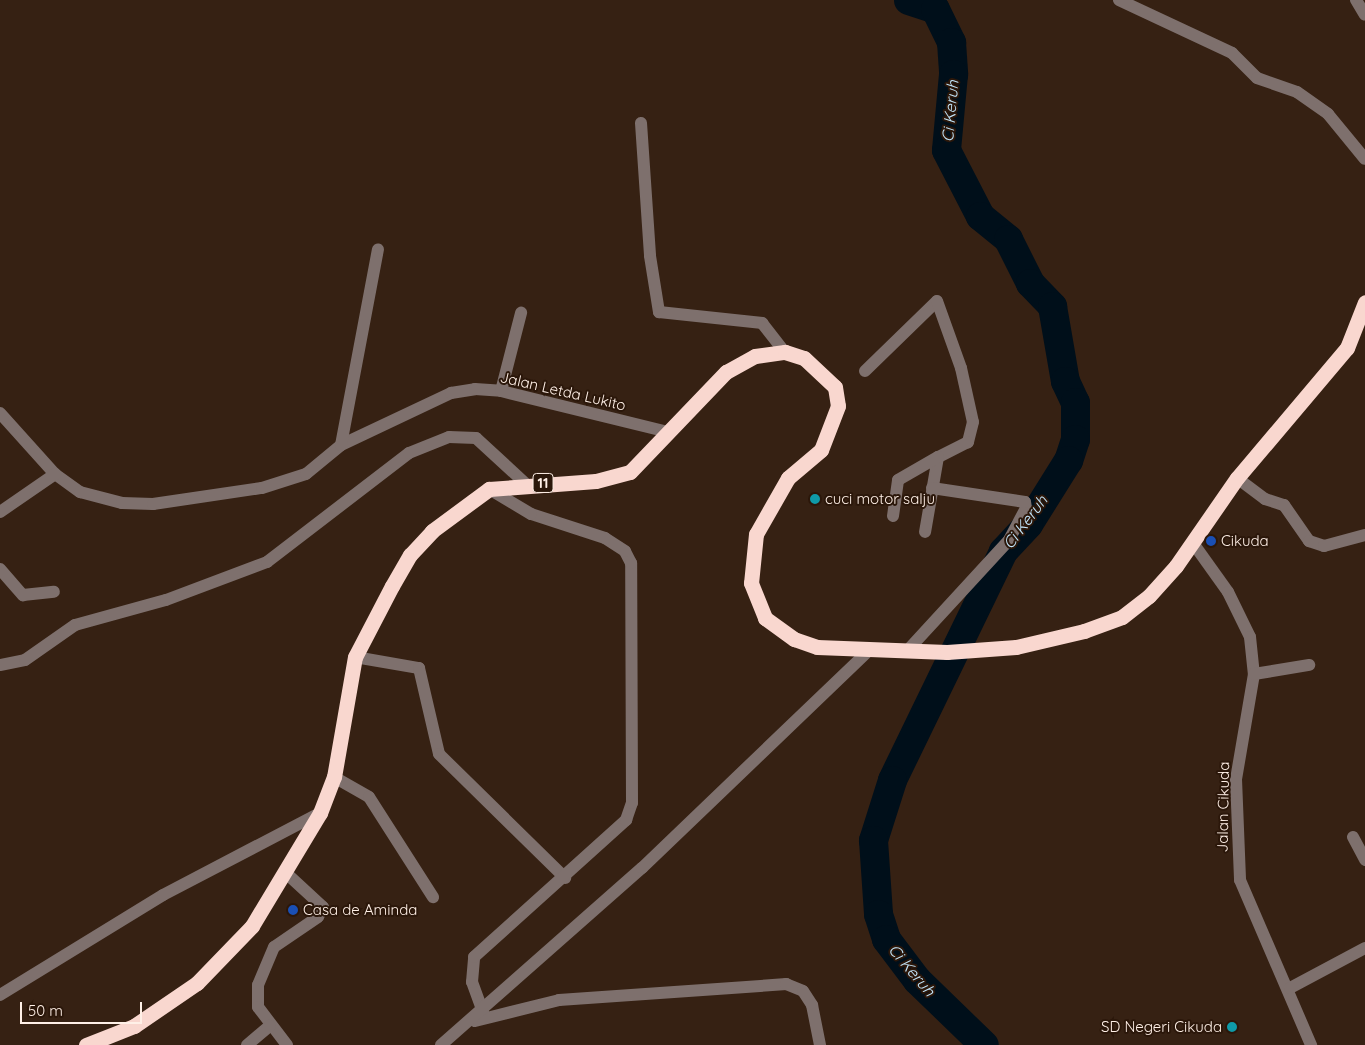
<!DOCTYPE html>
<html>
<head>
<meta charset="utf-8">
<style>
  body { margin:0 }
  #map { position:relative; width:1365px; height:1045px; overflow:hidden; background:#362113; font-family:Quicksand,sans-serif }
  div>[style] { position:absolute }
  .river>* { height:29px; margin:-14.5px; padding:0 14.5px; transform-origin:14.5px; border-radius:14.5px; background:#000f1a }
  .minor>* { height:12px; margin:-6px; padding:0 6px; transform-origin:6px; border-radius:6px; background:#7e706d }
  .highway>* { height:15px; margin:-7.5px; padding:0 7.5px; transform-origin:7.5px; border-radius:7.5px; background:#f9d7cf }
  .dots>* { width:14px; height:14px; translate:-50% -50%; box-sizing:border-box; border:2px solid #2b170a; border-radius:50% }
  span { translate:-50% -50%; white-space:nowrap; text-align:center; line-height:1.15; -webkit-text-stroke:4px #2b170a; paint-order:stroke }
  .shield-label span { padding:1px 4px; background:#2b170a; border:1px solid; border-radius:4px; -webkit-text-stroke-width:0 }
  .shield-label { font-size:14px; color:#fff0e7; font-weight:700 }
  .street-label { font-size:15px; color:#fff0e7 }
  .poi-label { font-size:15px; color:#fff0e7 }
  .left { translate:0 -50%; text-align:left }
  .right { translate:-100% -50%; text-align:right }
  .water-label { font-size:16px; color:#c4e8fe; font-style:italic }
  .scale { position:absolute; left:20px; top:1002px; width:122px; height:22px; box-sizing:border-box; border:2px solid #fff0e7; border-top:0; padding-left:6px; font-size:15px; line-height:18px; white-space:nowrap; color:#fff0e7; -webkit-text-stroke:4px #2b170a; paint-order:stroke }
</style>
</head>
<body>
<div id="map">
  <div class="river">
    <div style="left:908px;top:0;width:28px;rotate:18deg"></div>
    <div style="left:935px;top:9px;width:37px;rotate:64deg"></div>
    <div style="left:951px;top:42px;width:32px;rotate:86deg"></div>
    <div style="left:953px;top:74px;width:76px;rotate:95.3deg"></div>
    <div style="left:946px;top:150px;width:74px;rotate:62.7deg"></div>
    <div style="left:980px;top:216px;width:36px;rotate:39deg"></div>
    <div style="left:1008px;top:239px;width:49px;rotate:63.4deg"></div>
    <div style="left:1030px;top:283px;width:32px;rotate:46deg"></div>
    <div style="left:1052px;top:306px;width:76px;rotate:80.2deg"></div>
    <div style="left:1065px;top:381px;width:23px;rotate:65deg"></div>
    <div style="left:1075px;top:402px;width:37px;rotate:90deg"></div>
    <div style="left:1075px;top:439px;width:22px;rotate:108deg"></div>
    <div style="left:1068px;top:460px;width:75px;rotate:122deg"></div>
    <div style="left:1028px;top:524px;width:37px;rotate:133deg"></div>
    <div style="left:1003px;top:551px;width:254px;rotate:115.9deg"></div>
    <div style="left:892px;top:780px;width:63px;rotate:107.6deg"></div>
    <div style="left:873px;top:840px;width:74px;rotate:86.1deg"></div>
    <div style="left:878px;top:914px;width:26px;rotate:72deg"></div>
    <div style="left:886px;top:939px;width:51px;rotate:52.9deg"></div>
    <div style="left:917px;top:980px;width:93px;rotate:44.1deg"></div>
  </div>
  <div class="minor">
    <div style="left:1119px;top:0;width:125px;rotate:25.1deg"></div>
    <div style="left:1232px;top:53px;width:35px;rotate:45deg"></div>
    <div style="left:1257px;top:78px;width:42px;rotate:19.3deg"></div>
    <div style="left:1297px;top:92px;width:38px;rotate:35deg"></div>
    <div style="left:1328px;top:114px;width:58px;rotate:50.6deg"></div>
    <div style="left:1356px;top:0;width:17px;rotate:59deg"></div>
    <div style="left:641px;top:123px;width:133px;rotate:86.1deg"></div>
    <div style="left:650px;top:256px;width:57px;rotate:80.9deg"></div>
    <div style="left:659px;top:312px;width:104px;rotate:6.1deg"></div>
    <div style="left:762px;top:323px;width:37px;rotate:52deg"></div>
    <div style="left:865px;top:371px;width:100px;rotate:-44.2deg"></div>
    <div style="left:937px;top:301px;width:71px;rotate:70.3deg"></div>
    <div style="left:961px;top:368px;width:55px;rotate:77.5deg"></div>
    <div style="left:973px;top:422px;width:21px;rotate:104deg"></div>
    <div style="left:968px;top:442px;width:34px;rotate:153deg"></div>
    <div style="left:938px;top:457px;width:76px;rotate:99.8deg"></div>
    <div style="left:501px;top:391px;width:81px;rotate:-75.6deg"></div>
    <div style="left:0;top:413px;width:82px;rotate:48deg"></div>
    <div style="left:55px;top:474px;width:31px;rotate:36deg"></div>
    <div style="left:80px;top:492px;width:43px;rotate:14.7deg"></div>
    <div style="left:122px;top:503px;width:31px;rotate:2deg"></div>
    <div style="left:153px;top:504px;width:110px;rotate:-8.4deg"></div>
    <div style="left:262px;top:488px;width:46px;rotate:-17.7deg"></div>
    <div style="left:306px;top:474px;width:45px;rotate:-39.6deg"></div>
    <div style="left:341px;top:445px;width:122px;rotate:-25.3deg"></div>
    <div style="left:451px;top:393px;width:24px;rotate:-9deg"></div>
    <div style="left:475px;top:389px;width:26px;rotate:4deg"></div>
    <div style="left:501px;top:391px;width:172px;rotate:13.8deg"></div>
    <div style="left:341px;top:445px;width:199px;rotate:-79.3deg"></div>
    <div style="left:1237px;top:478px;width:35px;rotate:37deg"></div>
    <div style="left:1265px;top:499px;width:20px;rotate:18deg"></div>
    <div style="left:1284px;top:505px;width:44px;rotate:55.2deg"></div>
    <div style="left:1309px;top:541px;width:16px;rotate:18deg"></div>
    <div style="left:1324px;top:546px;width:42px;rotate:-15deg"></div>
    <div style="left:0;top:512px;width:67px;rotate:-34.6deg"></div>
    <div style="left:893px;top:516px;width:36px;rotate:-82deg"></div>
    <div style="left:898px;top:480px;width:46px;rotate:-29.9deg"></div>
    <div style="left:1193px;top:543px;width:60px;rotate:54.5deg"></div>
    <div style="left:1228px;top:592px;width:50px;rotate:63.9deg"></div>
    <div style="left:1250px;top:637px;width:37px;rotate:84deg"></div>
    <div style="left:1254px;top:674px;width:107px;rotate:99.7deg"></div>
    <div style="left:1236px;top:779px;width:101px;rotate:87.7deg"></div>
    <div style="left:1240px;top:880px;width:180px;rotate:66.7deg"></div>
    <div style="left:0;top:569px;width:35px;rotate:49deg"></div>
    <div style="left:23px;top:595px;width:31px;rotate:-6deg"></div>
    <div style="left:907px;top:651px;width:151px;rotate:-47.4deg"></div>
    <div style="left:1009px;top:540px;width:36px;rotate:-62deg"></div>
    <div style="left:1026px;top:508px;width:6px;rotate:-99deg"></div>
    <div style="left:1025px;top:502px;width:94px;rotate:-171.4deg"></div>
    <div style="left:355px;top:657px;width:65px;rotate:9.8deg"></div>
    <div style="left:419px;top:668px;width:88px;rotate:76.9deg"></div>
    <div style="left:439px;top:754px;width:177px;rotate:44.5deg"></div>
    <div style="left:0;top:665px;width:25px;rotate:-11deg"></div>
    <div style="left:25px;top:660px;width:61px;rotate:-35deg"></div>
    <div style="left:75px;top:625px;width:94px;rotate:-15.4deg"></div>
    <div style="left:166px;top:600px;width:108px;rotate:-20.6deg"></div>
    <div style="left:267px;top:562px;width:179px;rotate:-37.5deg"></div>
    <div style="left:409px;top:453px;width:43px;rotate:-21.8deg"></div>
    <div style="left:449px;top:437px;width:27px;rotate:2deg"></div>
    <div style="left:476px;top:438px;width:67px;rotate:42.6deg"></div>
    <div style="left:1254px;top:674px;width:56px;rotate:-9.3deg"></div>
    <div style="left:334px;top:777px;width:40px;rotate:29.7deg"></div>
    <div style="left:369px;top:797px;width:119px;rotate:57.4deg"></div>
    <div style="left:1353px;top:837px;width:26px;rotate:62deg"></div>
    <div style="left:286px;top:873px;width:50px;rotate:42.6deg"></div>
    <div style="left:323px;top:907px;width:11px;rotate:117deg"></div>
    <div style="left:318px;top:917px;width:53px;rotate:145.7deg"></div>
    <div style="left:274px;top:947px;width:41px;rotate:112.8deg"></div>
    <div style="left:258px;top:985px;width:22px;rotate:90deg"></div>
    <div style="left:258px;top:1007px;width:48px;rotate:52.7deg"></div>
    <div style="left:1290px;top:988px;width:85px;rotate:-28.1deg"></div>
    <div style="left:0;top:995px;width:191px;rotate:-31.5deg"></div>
    <div style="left:163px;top:895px;width:177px;rotate:-27.6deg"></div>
    <div style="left:483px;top:1012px;width:32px;rotate:-110deg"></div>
    <div style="left:472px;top:982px;width:25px;rotate:-85deg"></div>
    <div style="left:474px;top:957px;width:205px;rotate:-42deg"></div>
    <div style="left:626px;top:820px;width:18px;rotate:-71deg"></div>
    <div style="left:632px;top:803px;width:240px;rotate:-90.2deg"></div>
    <div style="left:631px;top:563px;width:13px;rotate:-117deg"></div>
    <div style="left:625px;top:551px;width:24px;rotate:-147deg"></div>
    <div style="left:605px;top:538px;width:78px;rotate:-162deg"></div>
    <div style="left:531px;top:514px;width:49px;rotate:-149.2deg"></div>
    <div style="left:475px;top:1021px;width:87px;rotate:-14deg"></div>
    <div style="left:559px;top:1000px;width:228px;rotate:-4deg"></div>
    <div style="left:786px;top:984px;width:18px;rotate:22deg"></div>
    <div style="left:803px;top:991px;width:17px;rotate:57deg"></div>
    <div style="left:812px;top:1005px;width:41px;rotate:78.7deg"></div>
    <div style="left:247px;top:1045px;width:30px;rotate:-40deg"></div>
    <div style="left:441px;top:1045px;width:268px;rotate:-41.4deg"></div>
    <div style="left:642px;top:868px;width:315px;rotate:-43.8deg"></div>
  </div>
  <div class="highway">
    <div style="left:86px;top:1045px;width:52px;rotate:-21.6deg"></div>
    <div style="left:134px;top:1026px;width:76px;rotate:-34.3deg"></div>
    <div style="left:197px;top:983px;width:79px;rotate:-46deg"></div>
    <div style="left:252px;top:926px;width:132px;rotate:-59deg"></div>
    <div style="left:320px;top:813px;width:39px;rotate:-69deg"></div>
    <div style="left:334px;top:777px;width:122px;rotate:-80.1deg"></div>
    <div style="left:355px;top:657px;width:80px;rotate:-62.5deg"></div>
    <div style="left:392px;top:586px;width:36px;rotate:-60deg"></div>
    <div style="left:410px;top:555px;width:33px;rotate:-47deg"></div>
    <div style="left:432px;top:531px;width:71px;rotate:-36.4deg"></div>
    <div style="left:489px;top:489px;width:107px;rotate:-4.3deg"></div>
    <div style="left:596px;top:481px;width:35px;rotate:-15deg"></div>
    <div style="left:630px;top:472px;width:139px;rotate:-46.2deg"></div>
    <div style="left:726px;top:372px;width:33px;rotate:-29deg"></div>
    <div style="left:755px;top:356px;width:30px;rotate:-8deg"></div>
    <div style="left:785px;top:352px;width:20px;rotate:18deg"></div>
    <div style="left:804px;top:358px;width:42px;rotate:43.1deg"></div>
    <div style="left:835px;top:387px;width:19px;rotate:81deg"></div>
    <div style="left:838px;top:406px;width:47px;rotate:111.1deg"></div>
    <div style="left:821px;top:450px;width:43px;rotate:139.7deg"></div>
    <div style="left:788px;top:478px;width:64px;rotate:119.7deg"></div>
    <div style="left:756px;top:534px;width:49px;rotate:95.8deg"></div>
    <div style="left:751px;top:583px;width:38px;rotate:68deg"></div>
    <div style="left:765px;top:618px;width:36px;rotate:36deg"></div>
    <div style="left:794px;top:639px;width:24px;rotate:19deg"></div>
    <div style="left:817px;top:647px;width:130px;rotate:2.2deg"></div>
    <div style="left:947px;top:652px;width:69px;rotate:-4.1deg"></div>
    <div style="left:1016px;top:647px;width:70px;rotate:-13.2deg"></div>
    <div style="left:1084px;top:631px;width:40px;rotate:-20.2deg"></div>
    <div style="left:1122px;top:617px;width:34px;rotate:-38deg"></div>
    <div style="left:1149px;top:596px;width:40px;rotate:-48deg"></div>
    <div style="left:1176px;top:566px;width:107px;rotate:-55.3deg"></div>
    <div style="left:1237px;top:478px;width:170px;rotate:-49.8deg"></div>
    <div style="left:1347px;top:348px;width:49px;rotate:-68.6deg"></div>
  </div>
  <div class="dots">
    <div style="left:815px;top:499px;background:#0f9aa8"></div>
    <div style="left:1211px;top:541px;background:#1a4fb4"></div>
    <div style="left:293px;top:910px;background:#1a4fb4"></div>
    <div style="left:1232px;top:1027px;background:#0f9aa8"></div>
  </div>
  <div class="shield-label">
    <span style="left:543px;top:483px">11</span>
  </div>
  <div class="street-label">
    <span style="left:563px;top:391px;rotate:13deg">Jalan Letda Lukito</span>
    <span style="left:1223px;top:807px;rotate:-89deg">Jalan Cikuda</span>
  </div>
  <div class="poi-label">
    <span class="left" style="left:825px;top:499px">cuci motor salju</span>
    <span class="left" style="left:1221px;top:541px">Cikuda</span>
    <span class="left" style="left:303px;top:910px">Casa de Aminda</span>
    <span class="right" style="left:1222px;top:1027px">SD Negeri Cikuda</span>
  </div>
  <div class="water-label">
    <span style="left:950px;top:111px;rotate:-85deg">Ci Keruh</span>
    <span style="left:1025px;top:522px;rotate:-53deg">Ci Keruh</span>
    <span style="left:912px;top:970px;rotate:50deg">Ci Keruh</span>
  </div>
  <div class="scale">50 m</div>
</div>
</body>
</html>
